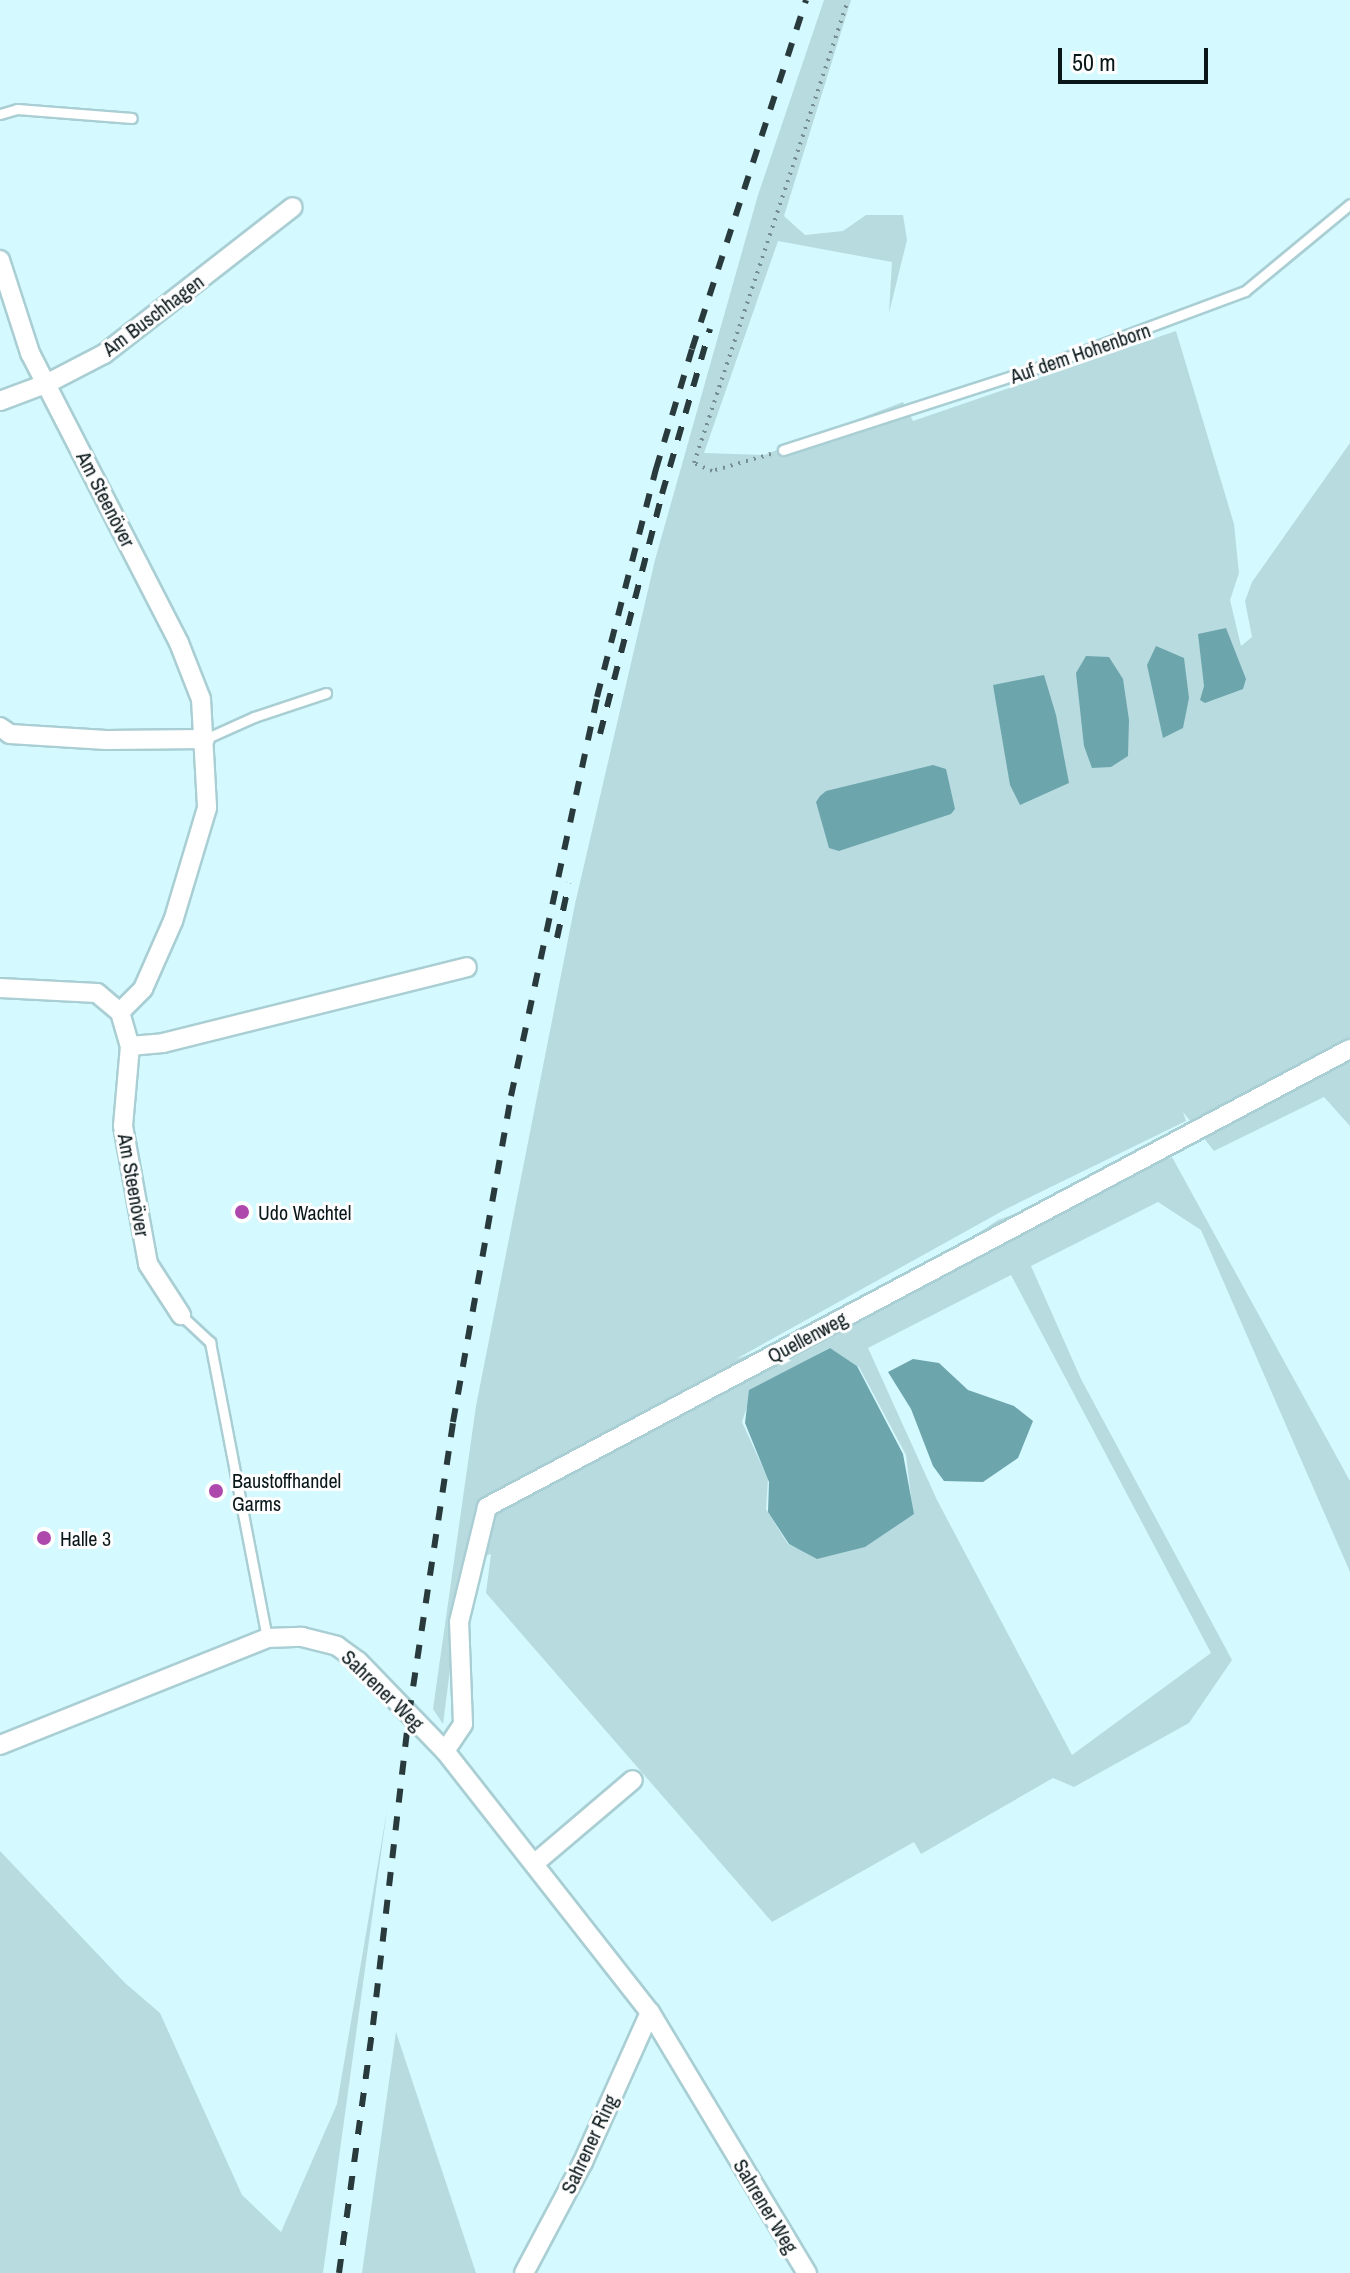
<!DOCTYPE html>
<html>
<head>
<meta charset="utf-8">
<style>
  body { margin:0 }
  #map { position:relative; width:1350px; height:2273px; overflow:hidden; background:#d4f9ff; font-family:"Archivo Narrow",sans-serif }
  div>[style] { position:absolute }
  .green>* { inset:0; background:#b8dbe0 }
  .water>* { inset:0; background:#6da5ad }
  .path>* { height:4px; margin-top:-2px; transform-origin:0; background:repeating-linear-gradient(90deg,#748e92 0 2px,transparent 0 8px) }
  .roads { filter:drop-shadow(2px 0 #a9ced3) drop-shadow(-2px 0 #a9ced3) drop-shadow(0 2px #a9ced3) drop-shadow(0 -2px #a9ced3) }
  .lane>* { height:9px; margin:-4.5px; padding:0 4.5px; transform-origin:4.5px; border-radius:4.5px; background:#fff }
  .street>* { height:18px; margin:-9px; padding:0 9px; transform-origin:9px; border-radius:9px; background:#fff }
  .rail>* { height:6px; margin-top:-3px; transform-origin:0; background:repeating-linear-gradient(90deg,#293a3c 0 14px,transparent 0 28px) }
  .dots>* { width:22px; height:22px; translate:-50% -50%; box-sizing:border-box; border:4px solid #fefefe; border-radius:50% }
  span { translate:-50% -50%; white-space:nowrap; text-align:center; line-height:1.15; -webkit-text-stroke:6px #fefefe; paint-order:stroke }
  .street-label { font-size:20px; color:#0a1719 }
  .poi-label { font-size:20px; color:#0a1719 }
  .left { translate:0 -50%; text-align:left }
  .scale { position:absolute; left:1058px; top:48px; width:150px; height:36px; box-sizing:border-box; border:4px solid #0a1719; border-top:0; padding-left:10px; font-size:24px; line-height:28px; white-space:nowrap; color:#0a1719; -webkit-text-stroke:6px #fefefe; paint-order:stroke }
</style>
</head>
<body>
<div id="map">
  <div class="green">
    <div style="clip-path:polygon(evenodd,824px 0,851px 0,784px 216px,805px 235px,843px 231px,866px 215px,903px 215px,907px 240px,889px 313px,892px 262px,778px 241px,704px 453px,764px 455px,903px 402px,913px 421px,1176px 331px,1234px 524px,1239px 573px,1230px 600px,1241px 646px,1252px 637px,1245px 601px,1252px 582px,1350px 443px,1350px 1126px,1324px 1097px,1214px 1151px,1183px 1112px,1186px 1121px,1006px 1209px,736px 1359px,850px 1319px,998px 1220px,1172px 1157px,1350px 1481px,1350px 1572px,1201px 1230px,1158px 1202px,1031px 1266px,1081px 1379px,1232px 1660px,1189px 1723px,1074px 1787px,1053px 1778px,921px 1854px,914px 1842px,772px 1922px,486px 1593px,491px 1554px,464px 1562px,443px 1724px,433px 1709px,476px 1406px,575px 904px,655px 560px,758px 195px,824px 0,1011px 1275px,1211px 1653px,1072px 1755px,937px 1500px,868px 1348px,1011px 1275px,824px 0,829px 1348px,859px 1367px,906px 1455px,913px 1514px,820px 1558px,788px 1544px,766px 1509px,768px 1479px,742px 1422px,752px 1391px,829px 1348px)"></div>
    <div style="clip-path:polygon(387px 1810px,323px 2273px,0 2273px,0 1851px,125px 1983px,160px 2013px,242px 2195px,281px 2232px,337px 2104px)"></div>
    <div style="clip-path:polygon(396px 2032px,476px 2273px,362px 2273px)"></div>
  </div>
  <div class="water">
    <div style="clip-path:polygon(1226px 628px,1246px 679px,1243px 689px,1205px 703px,1200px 700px,1204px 686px,1198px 634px)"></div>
    <div style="clip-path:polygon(1156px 646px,1184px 658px,1189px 698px,1183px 728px,1163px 738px,1147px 665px)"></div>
    <div style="clip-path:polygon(1086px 656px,1109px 657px,1123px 679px,1129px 720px,1128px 756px,1111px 767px,1092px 768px,1084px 746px,1076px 673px)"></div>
    <div style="clip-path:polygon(1044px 675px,1056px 715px,1069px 783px,1020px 805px,1010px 785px,993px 685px)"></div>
    <div style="clip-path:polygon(933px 765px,946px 769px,955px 809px,951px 814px,839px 851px,829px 848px,816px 802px,820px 796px,826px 791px)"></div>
    <div style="clip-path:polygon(830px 1348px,857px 1366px,903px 1454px,914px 1514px,865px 1547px,817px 1559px,789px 1544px,768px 1512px,769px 1482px,745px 1423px,749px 1390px)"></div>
    <div style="clip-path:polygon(913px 1359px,939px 1363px,968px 1390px,1014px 1406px,1033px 1421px,1018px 1458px,983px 1482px,944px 1481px,933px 1466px,911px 1409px,888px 1372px)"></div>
  </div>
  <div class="path">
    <div style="left:771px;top:454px;width:61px;rotate:163.9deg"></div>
    <div style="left:712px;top:471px;width:20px;rotate:-156deg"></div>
    <div style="left:694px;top:463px;width:488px;rotate:-71.6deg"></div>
  </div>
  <div class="roads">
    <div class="lane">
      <div style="left:0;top:114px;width:18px;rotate:-16deg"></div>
      <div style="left:17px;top:109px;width:115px;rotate:4.5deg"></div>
      <div style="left:783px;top:450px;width:280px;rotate:-17.9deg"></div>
      <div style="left:1049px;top:364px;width:209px;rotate:-20.4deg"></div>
      <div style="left:1245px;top:291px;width:136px;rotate:-39.6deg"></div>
      <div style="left:205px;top:739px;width:54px;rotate:-24.2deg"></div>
      <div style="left:254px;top:717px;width:76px;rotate:-18.4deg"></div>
      <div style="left:181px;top:1315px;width:40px;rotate:43deg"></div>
      <div style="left:210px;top:1342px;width:301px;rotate:79.1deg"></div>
    </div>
    <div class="street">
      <div style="left:0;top:260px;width:98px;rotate:72.1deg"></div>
      <div style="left:30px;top:353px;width:326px;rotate:62.8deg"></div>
      <div style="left:179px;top:643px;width:60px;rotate:68.6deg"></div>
      <div style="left:201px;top:699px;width:109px;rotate:86.8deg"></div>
      <div style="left:207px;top:808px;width:118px;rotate:106.7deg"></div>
      <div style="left:173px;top:921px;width:74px;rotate:113.8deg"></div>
      <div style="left:143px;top:989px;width:33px;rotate:135deg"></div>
      <div style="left:120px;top:1012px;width:35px;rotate:74deg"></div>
      <div style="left:130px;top:1046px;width:80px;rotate:95deg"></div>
      <div style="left:123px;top:1126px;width:140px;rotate:79.7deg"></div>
      <div style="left:148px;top:1264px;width:61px;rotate:57.1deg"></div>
      <div style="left:0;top:401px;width:51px;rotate:-20.6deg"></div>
      <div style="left:48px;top:383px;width:63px;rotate:-27.4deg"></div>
      <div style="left:104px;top:354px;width:239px;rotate:-37.9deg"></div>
      <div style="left:0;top:727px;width:12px;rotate:35deg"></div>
      <div style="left:10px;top:734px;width:96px;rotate:3.6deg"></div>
      <div style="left:106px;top:740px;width:99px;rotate:-0.6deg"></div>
      <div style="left:0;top:988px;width:97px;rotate:3deg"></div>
      <div style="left:97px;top:993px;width:30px;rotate:40deg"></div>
      <div style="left:130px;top:1046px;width:33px;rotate:-5deg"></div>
      <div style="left:163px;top:1043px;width:313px;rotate:-14deg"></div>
      <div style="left:0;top:1745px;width:288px;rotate:-21.8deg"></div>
      <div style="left:267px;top:1638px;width:35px;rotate:-2deg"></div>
      <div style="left:302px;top:1637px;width:36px;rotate:14deg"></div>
      <div style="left:337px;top:1646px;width:26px;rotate:36deg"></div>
      <div style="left:358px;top:1661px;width:125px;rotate:46deg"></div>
      <div style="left:445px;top:1751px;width:332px;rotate:51.9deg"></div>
      <div style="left:650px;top:2012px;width:305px;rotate:59deg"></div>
      <div style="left:445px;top:1751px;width:32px;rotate:-56deg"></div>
      <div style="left:463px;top:1724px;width:102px;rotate:-92.2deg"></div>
      <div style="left:459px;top:1622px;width:118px;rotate:-76.3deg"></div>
      <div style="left:487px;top:1507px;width:977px;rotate:-27.96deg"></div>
      <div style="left:535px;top:1863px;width:128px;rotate:-40.3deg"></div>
      <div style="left:524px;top:2273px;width:126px;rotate:-62deg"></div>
      <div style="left:583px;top:2162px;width:164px;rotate:-65.9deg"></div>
    </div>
  </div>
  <div class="rail">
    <div style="left:600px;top:734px;width:248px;rotate:-75.5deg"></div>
    <div style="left:662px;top:494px;width:172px;rotate:-73.8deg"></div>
    <div style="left:557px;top:938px;width:56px;rotate:-77.7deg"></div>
    <div style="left:339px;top:2273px;width:250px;rotate:-82.2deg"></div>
    <div style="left:373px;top:2025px;width:313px;rotate:-83.4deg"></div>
    <div style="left:409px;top:1714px;width:295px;rotate:-81.4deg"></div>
    <div style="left:453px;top:1422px;width:331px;rotate:-79.9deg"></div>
    <div style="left:511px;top:1096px;width:408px;rotate:-77.8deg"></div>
    <div style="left:597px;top:697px;width:236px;rotate:-75.5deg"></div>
    <div style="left:656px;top:469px;width:125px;rotate:-73.3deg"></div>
    <div style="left:692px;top:349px;width:367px;rotate:-71.9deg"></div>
  </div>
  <div class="dots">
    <div style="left:242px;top:1212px;background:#ae48ad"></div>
    <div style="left:216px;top:1491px;background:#ae48ad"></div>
    <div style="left:44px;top:1538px;background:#ae48ad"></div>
  </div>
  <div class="street-label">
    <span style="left:153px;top:315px;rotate:-37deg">Am Buschhagen</span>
    <span style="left:1080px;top:353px;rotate:-19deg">Auf dem Hohenborn</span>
    <span style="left:106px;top:499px;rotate:63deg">Am Steenöver</span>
    <span style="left:134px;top:1185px;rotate:80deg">Am Steenöver</span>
    <span style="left:807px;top:1337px;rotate:-28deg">Quellenweg</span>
    <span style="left:383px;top:1690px;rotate:44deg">Sahrener Weg</span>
    <span style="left:589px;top:2144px;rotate:-65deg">Sahrener Ring</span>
    <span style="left:766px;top:2206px;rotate:59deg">Sahrener Weg</span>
  </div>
  <div class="poi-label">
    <span class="left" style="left:258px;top:1212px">Udo Wachtel</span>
    <span class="left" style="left:232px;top:1492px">Baustoffhandel<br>Garms</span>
    <span class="left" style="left:60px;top:1538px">Halle 3</span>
  </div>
  <div class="scale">50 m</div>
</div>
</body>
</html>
